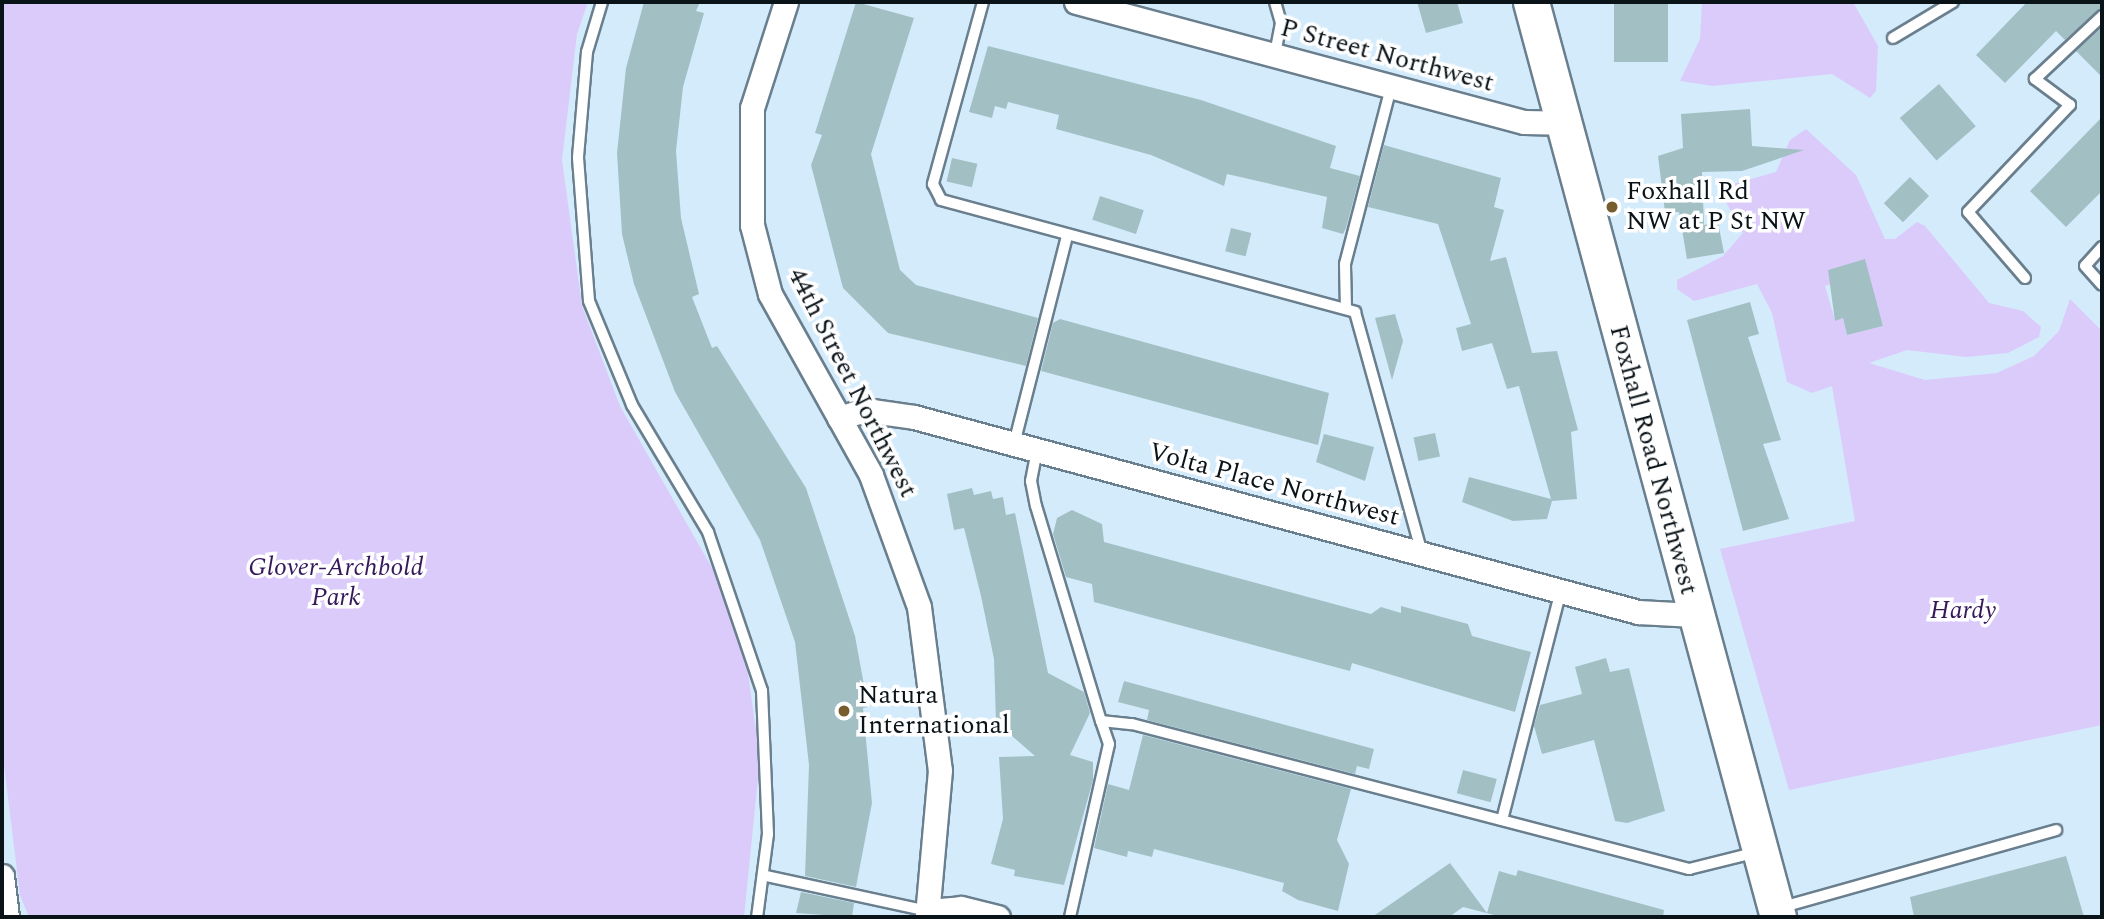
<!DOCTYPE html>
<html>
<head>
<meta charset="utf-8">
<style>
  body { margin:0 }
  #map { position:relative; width:2104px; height:919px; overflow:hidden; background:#d4ebfc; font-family:Spectral,serif }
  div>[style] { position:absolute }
  .green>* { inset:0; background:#dbcbfb }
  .building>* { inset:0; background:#a2c0c4; transform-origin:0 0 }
  .roads { filter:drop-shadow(2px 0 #6a7f8e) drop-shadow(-2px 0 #6a7f8e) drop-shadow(0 2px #6a7f8e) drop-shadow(0 -2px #6a7f8e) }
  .lane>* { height:10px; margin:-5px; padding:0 5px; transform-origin:5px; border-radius:5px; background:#fff }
  .street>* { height:23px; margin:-11.5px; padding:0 11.5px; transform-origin:11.5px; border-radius:11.5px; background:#fff }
  .primary>* { height:35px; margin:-17.5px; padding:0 17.5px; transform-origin:17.5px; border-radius:17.5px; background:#fff }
  .dots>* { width:19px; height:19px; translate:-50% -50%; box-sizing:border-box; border:4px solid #fff; border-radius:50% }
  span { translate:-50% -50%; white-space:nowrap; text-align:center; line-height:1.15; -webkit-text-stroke:7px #fff; paint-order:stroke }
  .street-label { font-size:26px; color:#0a1318 }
  .poi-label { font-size:26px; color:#0a1318 }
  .left { translate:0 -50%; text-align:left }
  .park-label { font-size:26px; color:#36195b; font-style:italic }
  .frame { position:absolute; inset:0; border:4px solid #0a1318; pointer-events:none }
</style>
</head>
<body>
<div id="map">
  <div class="green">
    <div style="clip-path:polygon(2px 2px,588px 2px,577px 34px,562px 160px,582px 306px,620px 406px,720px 582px,746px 660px,760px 758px,744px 917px,29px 917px,20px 895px,2px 749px)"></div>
    <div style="clip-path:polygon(1702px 2px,1853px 2px,1878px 46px,1876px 91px,1870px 98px,1832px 74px,1713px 86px,1680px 81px,1700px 39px)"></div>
    <div style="clip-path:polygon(evenodd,1806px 129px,1856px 175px,1885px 239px,1895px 239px,1917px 222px,1925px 226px,1989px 303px,2023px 311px,2041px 327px,2039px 337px,2008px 353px,1966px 357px,1907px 350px,1869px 363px,1925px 380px,1997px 373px,2034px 356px,2059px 331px,2070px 299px,2102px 331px,2102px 725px,1789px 790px,1720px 549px,1855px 521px,1832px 386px,1812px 393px,1787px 382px,1772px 313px,1757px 284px,1694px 301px,1677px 289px,1677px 280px,1723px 256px,1743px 233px,1722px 195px,1726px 186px,1776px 172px,1790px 140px,1806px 129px,1864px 260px,1883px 326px,1847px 335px,1843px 318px,1835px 320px,1825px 286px,1831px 284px,1828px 270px,1864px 260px)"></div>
  </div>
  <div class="building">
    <div style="clip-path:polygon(644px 2px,700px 2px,696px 11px,704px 13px,683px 87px,676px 151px,681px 218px,699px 294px,692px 297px,712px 348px,717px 346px,806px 488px,855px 636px,868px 707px,863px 708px,872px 803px,856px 887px,805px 876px,809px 765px,795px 642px,760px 540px,675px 392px,634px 284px,622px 234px,617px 153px,626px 68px)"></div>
    <div style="clip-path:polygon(856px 2px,914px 18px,871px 154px,900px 270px,916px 285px,1038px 318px,1026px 366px,888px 333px,843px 288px,811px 165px,822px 135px,815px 133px)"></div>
    <div style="clip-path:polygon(1417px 2px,1457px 2px,1463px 23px,1426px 33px)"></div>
    <div style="left:1614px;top:2px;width:54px;height:60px"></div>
    <div style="clip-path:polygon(2027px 2px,2102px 2px,2102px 8px,2065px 40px,2056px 31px,2005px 83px,1976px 55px)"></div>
    <div style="clip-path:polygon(2102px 27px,2102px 77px,2076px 51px)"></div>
    <div style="clip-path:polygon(988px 46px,1201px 100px,1336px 146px,1330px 168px,1360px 176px,1346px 228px,1343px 234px,1322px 228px,1327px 197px,1227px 174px,1224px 186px,1151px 155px,1056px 129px,1059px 115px,1008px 102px,1006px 109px,995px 106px,992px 118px,969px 112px)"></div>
    <div style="left:1939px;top:84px;width:56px;height:52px;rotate:49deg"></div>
    <div style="clip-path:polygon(1750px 109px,1752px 146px,1804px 150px,1742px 171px,1702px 172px,1704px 225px,1718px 222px,1724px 253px,1687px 259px,1679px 212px,1665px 212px,1658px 156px,1683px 148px,1681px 114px)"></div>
    <div style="clip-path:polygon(2102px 117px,2102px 191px,2066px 227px,2030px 191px)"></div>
    <div style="clip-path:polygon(1384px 145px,1501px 178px,1494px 207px,1504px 210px,1490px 261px,1506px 257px,1532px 353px,1557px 351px,1578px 430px,1571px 432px,1577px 499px,1552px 501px,1547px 519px,1513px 521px,1462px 502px,1469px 477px,1551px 499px,1519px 386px,1507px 389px,1492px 343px,1462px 351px,1456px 328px,1471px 324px,1438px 224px,1368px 207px)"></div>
    <div style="left:952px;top:158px;width:26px;height:24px;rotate:13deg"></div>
    <div style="left:1910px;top:177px;width:27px;height:37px;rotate:45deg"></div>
    <div style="left:1100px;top:196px;width:46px;height:25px;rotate:18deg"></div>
    <div style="left:1231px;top:228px;width:21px;height:24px;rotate:14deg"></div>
    <div style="clip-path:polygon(1865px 259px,1883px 326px,1847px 335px,1843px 318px,1835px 321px,1828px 270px)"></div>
    <div style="clip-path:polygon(1750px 302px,1759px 334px,1748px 337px,1781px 440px,1763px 444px,1789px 519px,1743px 531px,1687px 320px)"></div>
    <div style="clip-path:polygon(1395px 314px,1403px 341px,1392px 380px,1375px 318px)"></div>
    <div style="clip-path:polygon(1060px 319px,1329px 393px,1318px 445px,1041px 371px,1053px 323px)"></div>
    <div style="left:1435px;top:433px;width:24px;height:22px;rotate:78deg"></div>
    <div style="clip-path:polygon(1324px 434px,1374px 447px,1365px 481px,1316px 462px)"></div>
    <div style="clip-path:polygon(972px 488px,974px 495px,991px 491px,993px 499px,1003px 497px,1006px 515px,1015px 513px,1048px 673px,1084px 692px,1090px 713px,1070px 755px,1093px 762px,1093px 780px,1064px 885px,1014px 876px,1015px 870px,991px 864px,1003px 819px,999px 757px,1035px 756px,996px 722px,994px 659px,981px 596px,964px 528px,954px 530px,947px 494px)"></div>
    <div style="clip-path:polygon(1072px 510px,1102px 524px,1104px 542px,1371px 614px,1381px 607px,1401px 613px,1401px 606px,1468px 624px,1472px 636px,1531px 652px,1515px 712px,1352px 663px,1350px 671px,1094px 602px,1092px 584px,1066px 577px,1053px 534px,1057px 518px)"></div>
    <div style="clip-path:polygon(1606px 658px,1610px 672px,1629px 668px,1665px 811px,1627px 823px,1615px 821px,1594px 740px,1542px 754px,1534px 726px,1540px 705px,1582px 694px,1575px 667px)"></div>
    <div style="clip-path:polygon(1124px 681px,1374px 749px,1369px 769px,1357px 766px,1355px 774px,1147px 720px,1149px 710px,1118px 702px)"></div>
    <div style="clip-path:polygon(1143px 735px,1351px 789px,1337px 840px,1349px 864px,1338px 911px,1298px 900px,1282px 891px,1284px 883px,1236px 870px,1154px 849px,1152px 857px,1128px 851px,1127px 857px,1094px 848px,1108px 784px,1129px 790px)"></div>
    <div style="left:1463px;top:770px;width:35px;height:24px;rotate:15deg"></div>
    <div style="clip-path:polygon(2066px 856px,2084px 917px,1914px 917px,1910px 897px)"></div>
    <div style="clip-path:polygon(1450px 863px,1487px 913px,1499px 871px,1516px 876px,1518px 870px,1664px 910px,1663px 917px,1502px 917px,1463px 907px,1449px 917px,1372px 917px)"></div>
    <div style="clip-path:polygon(801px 892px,854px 903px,852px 917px,796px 913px)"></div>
  </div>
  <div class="roads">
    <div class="lane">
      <div style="left:602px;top:2px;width:52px;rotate:106.7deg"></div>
      <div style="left:587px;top:52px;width:106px;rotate:94.9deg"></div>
      <div style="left:578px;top:158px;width:143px;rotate:85.6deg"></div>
      <div style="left:589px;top:301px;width:113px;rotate:67.5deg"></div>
      <div style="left:632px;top:405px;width:148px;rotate:59.1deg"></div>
      <div style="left:708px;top:532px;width:168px;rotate:71.2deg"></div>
      <div style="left:762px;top:691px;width:143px;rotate:87.6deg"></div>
      <div style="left:768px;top:834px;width:84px;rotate:97.5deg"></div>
      <div style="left:983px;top:2px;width:189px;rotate:105.4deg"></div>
      <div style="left:933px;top:184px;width:18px;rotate:63deg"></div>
      <div style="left:941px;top:200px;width:429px;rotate:15.1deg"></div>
      <div style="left:1355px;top:312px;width:251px;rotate:74.5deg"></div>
      <div style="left:1275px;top:2px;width:22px;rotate:74deg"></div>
      <div style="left:1281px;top:23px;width:33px;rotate:101deg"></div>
      <div style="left:1893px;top:38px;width:70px;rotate:-31deg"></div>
      <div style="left:2102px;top:247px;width:25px;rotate:132deg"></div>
      <div style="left:2085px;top:266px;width:25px;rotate:48deg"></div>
      <div style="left:2025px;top:278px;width:87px;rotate:-130.8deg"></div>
      <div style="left:1968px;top:212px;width:148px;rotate:-46.4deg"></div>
      <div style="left:2070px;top:105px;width:44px;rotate:-143.4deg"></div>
      <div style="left:2035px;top:79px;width:92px;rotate:-43.2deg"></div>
      <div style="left:1346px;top:309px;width:45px;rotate:-91.3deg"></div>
      <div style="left:1345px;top:264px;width:183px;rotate:-75.4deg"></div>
      <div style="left:1014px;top:444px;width:215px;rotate:-75.7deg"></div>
      <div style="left:1037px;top:450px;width:32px;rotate:101deg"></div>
      <div style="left:1031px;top:481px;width:25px;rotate:79deg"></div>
      <div style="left:1036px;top:506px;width:225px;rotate:73.2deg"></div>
      <div style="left:1502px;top:820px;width:236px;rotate:-75.6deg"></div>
      <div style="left:766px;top:876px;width:166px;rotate:12.2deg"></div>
      <div style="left:1779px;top:908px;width:288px;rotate:-15.7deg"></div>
      <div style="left:1070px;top:917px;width:177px;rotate:-77.3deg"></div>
      <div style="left:1109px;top:744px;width:24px;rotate:-109deg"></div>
      <div style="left:1101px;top:721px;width:31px;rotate:6deg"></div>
      <div style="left:1132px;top:724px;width:576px;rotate:14.59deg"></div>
      <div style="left:1689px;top:869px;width:70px;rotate:-14deg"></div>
    </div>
    <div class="street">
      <div style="left:786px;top:2px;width:111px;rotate:107.8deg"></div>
      <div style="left:752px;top:108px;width:117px;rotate:90deg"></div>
      <div style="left:752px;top:225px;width:71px;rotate:75.4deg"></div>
      <div style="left:770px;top:294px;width:207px;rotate:60.8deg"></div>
      <div style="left:871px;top:475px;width:140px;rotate:70deg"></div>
      <div style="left:919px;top:607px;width:164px;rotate:82.7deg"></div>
      <div style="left:940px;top:770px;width:148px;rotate:95.1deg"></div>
      <div style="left:1076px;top:2px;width:464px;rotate:15deg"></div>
      <div style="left:1524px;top:122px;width:39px;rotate:1deg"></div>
      <div style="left:839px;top:418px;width:27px;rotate:-17deg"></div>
      <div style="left:865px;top:410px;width:49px;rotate:8.1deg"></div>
      <div style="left:914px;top:417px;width:750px;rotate:15.07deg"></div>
      <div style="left:1638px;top:612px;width:56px;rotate:3.1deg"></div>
      <div style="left:2px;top:876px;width:41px;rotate:83deg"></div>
      <div style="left:928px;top:911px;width:33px;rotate:-5deg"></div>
      <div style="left:961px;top:908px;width:38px;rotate:14deg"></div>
    </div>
    <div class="primary">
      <div style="left:1531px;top:2px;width:948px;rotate:74.89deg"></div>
    </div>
  </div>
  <div class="dots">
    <div style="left:1612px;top:207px;background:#775e2f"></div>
    <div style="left:844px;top:711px;background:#775e2f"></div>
  </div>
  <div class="street-label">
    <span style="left:1387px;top:56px;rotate:15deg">P Street Northwest</span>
    <span style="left:852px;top:383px;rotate:63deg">44th Street Northwest</span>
    <span style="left:1653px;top:460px;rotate:75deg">Foxhall Road Northwest</span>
    <span style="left:1274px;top:485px;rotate:15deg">Volta Place Northwest</span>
  </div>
  <div class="poi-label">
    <span class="left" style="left:1626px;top:207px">Foxhall Rd<br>NW at P St NW</span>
    <span class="left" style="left:858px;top:711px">Natura<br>International</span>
  </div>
  <div class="park-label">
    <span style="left:336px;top:583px">Glover-Archbold<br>Park</span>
    <span style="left:1963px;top:611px">Hardy</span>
  </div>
  <div class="frame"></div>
</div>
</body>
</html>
